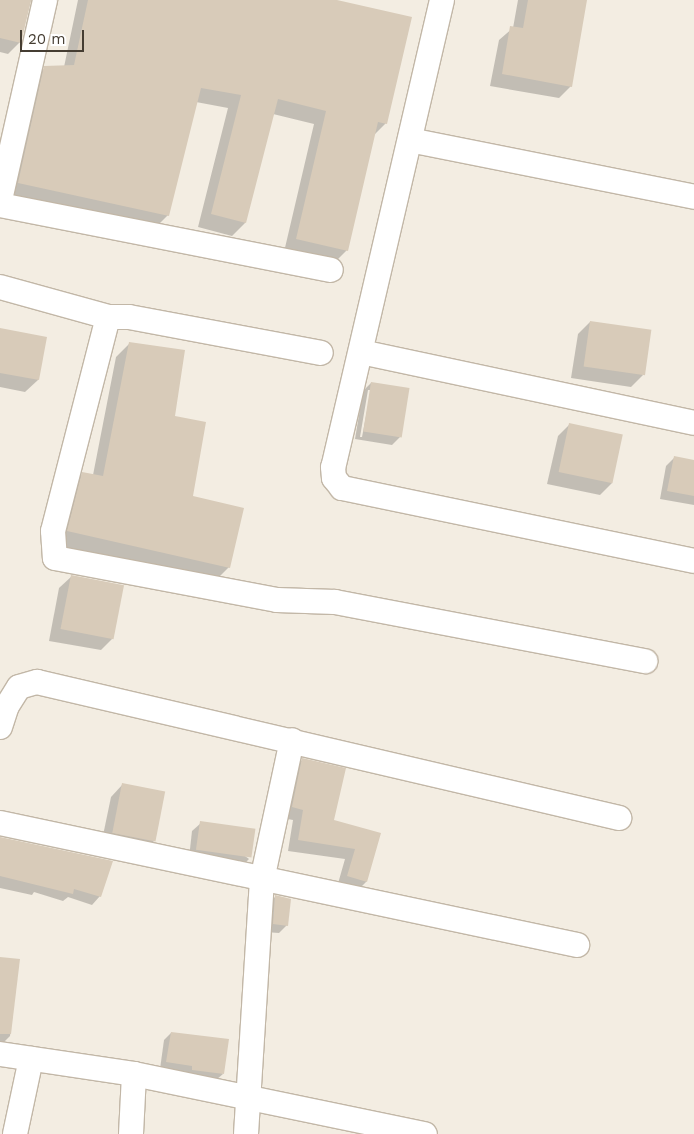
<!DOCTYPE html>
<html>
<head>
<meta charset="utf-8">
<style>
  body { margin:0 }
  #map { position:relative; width:694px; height:1134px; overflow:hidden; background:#f3ede2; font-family:"Work Sans",sans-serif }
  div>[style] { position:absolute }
  .shadow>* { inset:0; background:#0003 }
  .building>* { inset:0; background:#d8cbb9; transform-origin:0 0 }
  .roads { filter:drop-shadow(1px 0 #c2b7a7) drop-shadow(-1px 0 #c2b7a7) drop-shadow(0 1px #c2b7a7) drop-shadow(0 -1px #c2b7a7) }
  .street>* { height:24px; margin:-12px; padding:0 12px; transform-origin:12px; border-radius:12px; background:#fff }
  span { translate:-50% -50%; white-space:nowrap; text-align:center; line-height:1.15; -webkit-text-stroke:4px #fff; paint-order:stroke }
  .scale { position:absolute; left:20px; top:30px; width:64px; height:22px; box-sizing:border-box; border:2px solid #453d32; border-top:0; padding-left:6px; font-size:15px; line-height:18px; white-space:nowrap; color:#453d32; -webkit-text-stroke:4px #fff; paint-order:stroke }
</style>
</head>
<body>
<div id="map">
  <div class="shadow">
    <div style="clip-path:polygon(0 0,31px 0,20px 42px,8px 54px,0 52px)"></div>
    <div style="clip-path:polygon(78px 0,324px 0,386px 123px,374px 135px,347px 250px,334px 263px,284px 252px,314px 124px,273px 114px,245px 223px,232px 236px,198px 227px,228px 108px,196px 102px,168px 215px,155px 228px,6px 195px,32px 81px,45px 68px,64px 67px)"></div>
    <div style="clip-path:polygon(518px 0,586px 0,571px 86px,559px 98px,490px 86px,499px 40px,513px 28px)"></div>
    <div style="clip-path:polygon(590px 322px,643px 375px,631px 387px,571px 378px,578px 334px)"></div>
    <div style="clip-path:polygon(0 329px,46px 338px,38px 380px,25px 392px,0 387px)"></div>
    <div style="clip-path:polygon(130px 343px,173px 417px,191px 497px,229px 567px,215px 581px,54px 545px,69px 487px,83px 473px,93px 475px,116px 357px)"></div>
    <div style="clip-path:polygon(evenodd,371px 383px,400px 437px,392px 445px,355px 439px,363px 391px,371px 383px,368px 390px,371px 390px,362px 437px,360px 437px,368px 390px)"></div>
    <div style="clip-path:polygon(570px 424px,612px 483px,600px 495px,547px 484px,558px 436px)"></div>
    <div style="clip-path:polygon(674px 458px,694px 462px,694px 505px,660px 499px,666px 466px)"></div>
    <div style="clip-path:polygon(72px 576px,113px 638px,101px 650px,49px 641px,59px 588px)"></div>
    <div style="clip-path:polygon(303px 759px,333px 821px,380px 834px,366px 882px,356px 892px,337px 887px,345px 859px,288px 851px,293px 820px,282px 818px,292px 770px)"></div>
    <div style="clip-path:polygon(123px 784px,154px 841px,142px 853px,101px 845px,111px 797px)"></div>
    <div style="clip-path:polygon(201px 823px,249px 859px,241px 867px,189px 858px,192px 831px)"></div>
    <div style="clip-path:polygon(0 838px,100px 896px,92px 905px,68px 897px,63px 901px,34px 892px,32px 895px,0 888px)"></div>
    <div style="clip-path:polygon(275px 897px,287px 925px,279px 933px,265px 932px,267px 905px)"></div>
    <div style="clip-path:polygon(0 958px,19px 960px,10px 1036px,0 1046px)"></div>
    <div style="clip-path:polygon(171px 1033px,223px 1074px,216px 1080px,160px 1069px,164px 1040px)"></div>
  </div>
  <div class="building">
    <div style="clip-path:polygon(0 0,31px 0,21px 43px,0 38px)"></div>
    <div style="clip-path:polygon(88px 0,337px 0,412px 17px,387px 124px,378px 122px,348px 251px,296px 239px,326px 111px,278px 99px,246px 223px,211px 214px,241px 95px,201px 88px,169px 216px,18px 183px,44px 66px,74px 65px)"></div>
    <div style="clip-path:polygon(528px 0,587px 0,572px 87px,502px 74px,510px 26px,523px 28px)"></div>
    <div style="left:590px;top:321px;width:62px;height:46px;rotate:8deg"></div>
    <div style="clip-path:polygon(0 328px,47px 337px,39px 380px,0 373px)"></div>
    <div style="clip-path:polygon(129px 342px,185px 350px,175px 416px,206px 422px,193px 496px,244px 508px,230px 568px,67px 531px,82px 472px,103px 476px)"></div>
    <div style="left:371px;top:382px;width:39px;height:50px;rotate:9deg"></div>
    <div style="left:569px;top:423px;width:55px;height:50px;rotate:12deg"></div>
    <div style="clip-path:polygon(674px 456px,694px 460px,694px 496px,667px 491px)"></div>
    <div style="left:71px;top:575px;width:54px;height:55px;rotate:11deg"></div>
    <div style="clip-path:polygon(302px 758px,346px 768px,334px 820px,381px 833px,367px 882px,347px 876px,355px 849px,298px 840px,303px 810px,292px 807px)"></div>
    <div style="left:122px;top:783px;width:44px;height:51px;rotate:11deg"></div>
    <div style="left:200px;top:821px;width:56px;height:29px;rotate:8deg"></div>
    <div style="clip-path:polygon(0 837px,113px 861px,101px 897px,74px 889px,73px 894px,0 876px)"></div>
    <div style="clip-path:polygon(275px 895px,291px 899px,288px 926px,273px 924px)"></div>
    <div style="clip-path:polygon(0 957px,20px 959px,11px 1034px,0 1034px)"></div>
    <div style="clip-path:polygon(171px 1032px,229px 1039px,224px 1074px,192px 1070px,192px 1066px,166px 1062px)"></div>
  </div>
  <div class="roads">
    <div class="street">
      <div style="left:442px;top:0;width:480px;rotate:103.1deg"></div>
      <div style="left:333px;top:467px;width:11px;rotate:85deg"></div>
      <div style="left:334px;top:478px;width:13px;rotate:51deg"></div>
      <div style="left:342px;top:488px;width:359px;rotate:11.7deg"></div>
      <div style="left:410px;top:140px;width:290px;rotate:11.3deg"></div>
      <div style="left:0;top:200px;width:205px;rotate:-77.3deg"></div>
      <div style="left:0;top:205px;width:337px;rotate:11.1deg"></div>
      <div style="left:0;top:287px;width:112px;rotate:15.5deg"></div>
      <div style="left:108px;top:317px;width:21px"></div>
      <div style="left:129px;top:317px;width:195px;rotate:10.6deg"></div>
      <div style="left:108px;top:317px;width:221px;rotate:104.4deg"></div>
      <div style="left:53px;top:531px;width:27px;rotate:86deg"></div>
      <div style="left:55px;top:558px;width:226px;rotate:10.7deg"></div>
      <div style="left:277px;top:600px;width:58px;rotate:2deg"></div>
      <div style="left:335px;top:602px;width:316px;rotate:10.8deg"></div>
      <div style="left:361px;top:352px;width:340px;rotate:12deg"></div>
      <div style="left:0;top:727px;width:22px;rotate:-72deg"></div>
      <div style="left:7px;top:706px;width:22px;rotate:-58deg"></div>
      <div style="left:19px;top:687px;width:19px;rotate:-16deg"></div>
      <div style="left:37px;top:682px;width:598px;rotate:13.15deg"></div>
      <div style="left:0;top:823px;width:590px;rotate:11.94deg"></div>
      <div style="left:0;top:1054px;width:135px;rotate:8.5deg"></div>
      <div style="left:134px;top:1074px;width:297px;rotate:11.7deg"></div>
      <div style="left:15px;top:1134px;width:77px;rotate:-78deg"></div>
      <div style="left:131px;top:1134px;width:60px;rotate:-87.1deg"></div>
      <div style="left:246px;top:1134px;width:255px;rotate:-86.4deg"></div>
      <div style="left:262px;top:880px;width:143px;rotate:-77.9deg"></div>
    </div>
  </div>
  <div class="scale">20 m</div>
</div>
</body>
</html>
